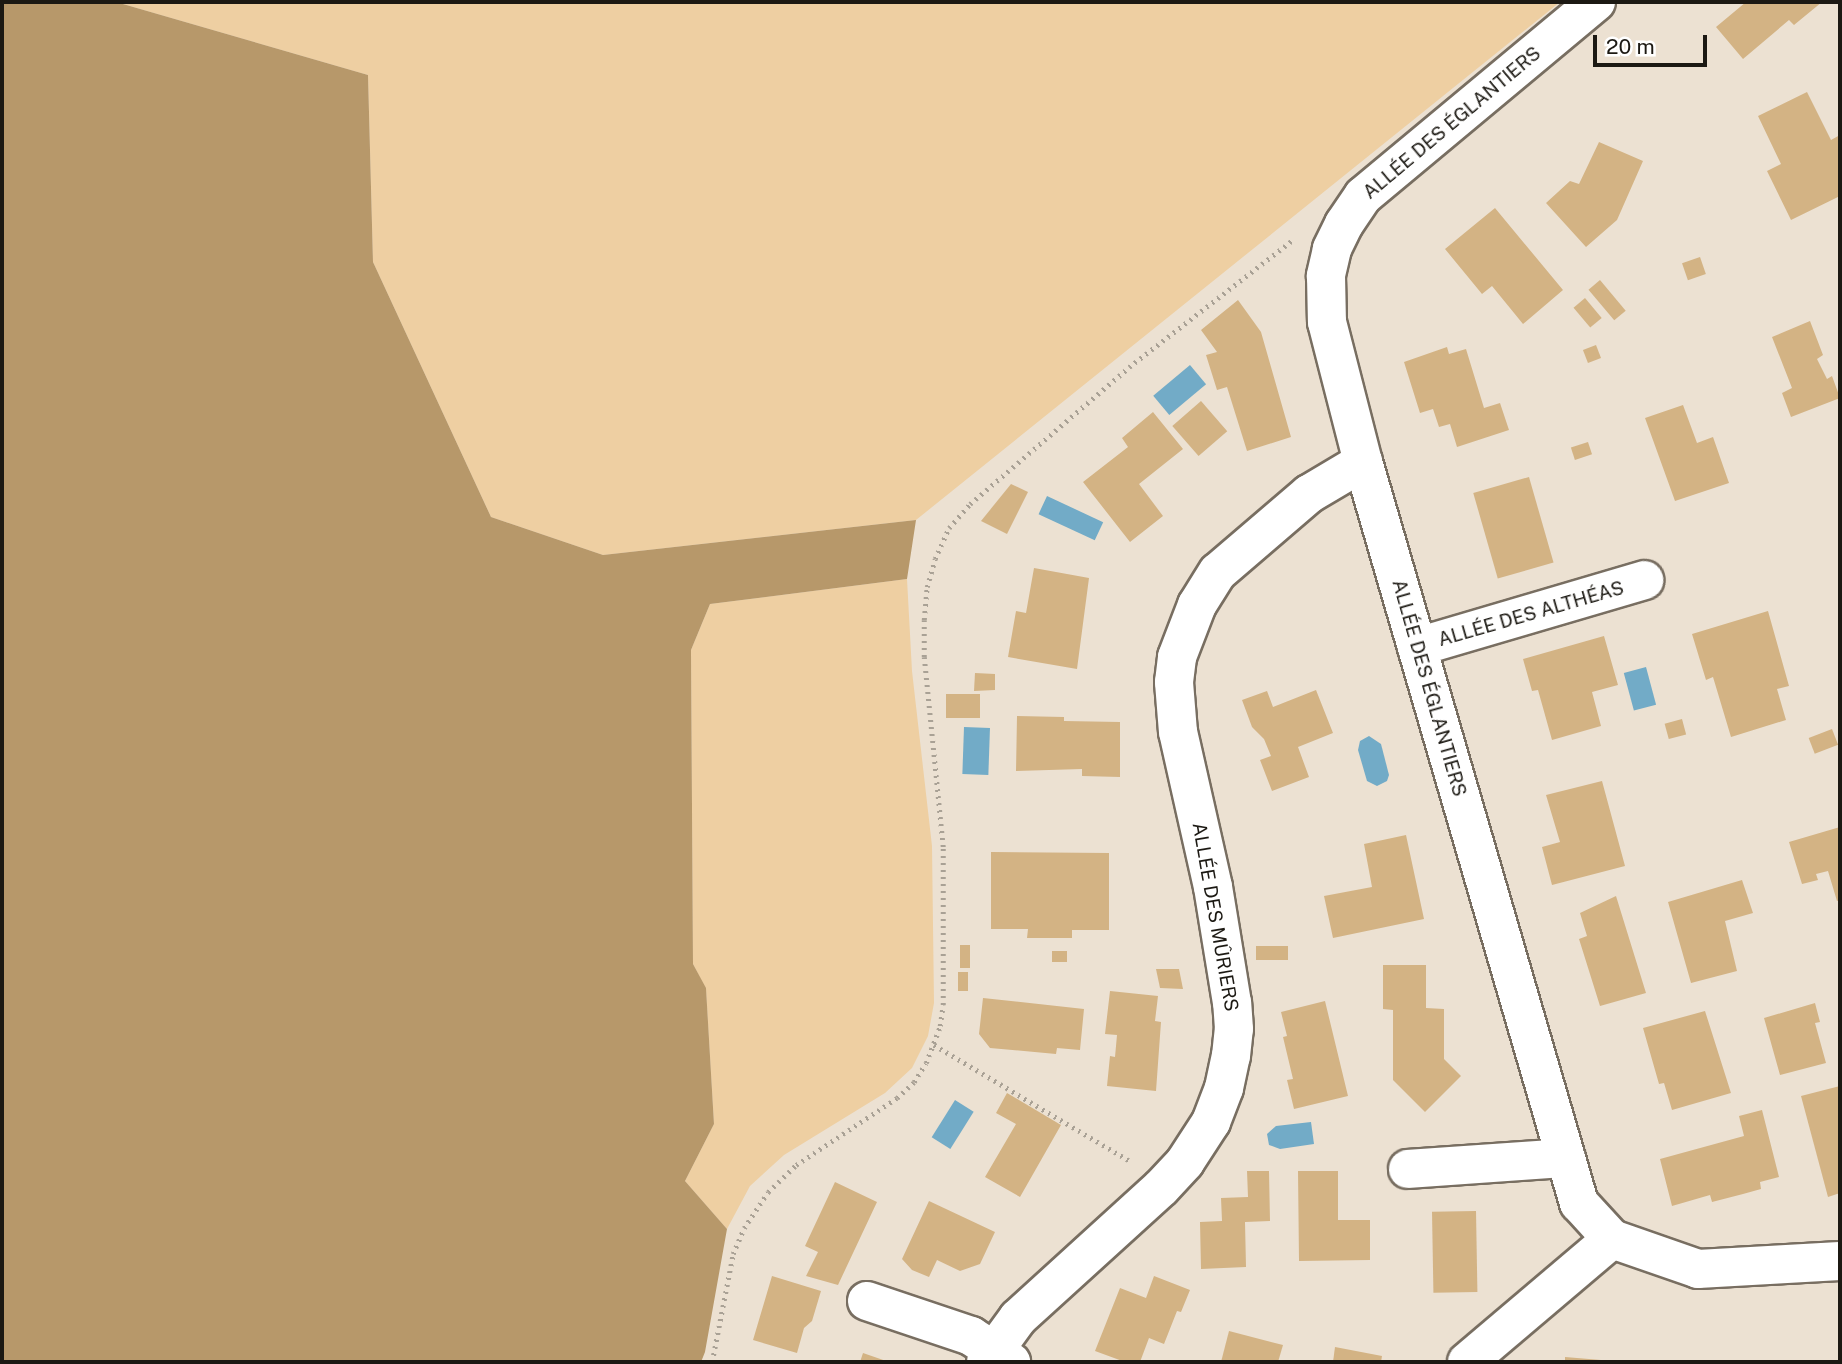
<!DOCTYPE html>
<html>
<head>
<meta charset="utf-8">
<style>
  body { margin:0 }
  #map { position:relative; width:1842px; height:1364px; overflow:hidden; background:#ece1d2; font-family:"Public Sans",sans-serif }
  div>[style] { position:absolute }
  .green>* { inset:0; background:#eecfa2 }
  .forest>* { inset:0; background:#b7986a }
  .water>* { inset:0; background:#72abc7; transform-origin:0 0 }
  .building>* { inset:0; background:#d3b384; transform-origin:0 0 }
  .path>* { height:4.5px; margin-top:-2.25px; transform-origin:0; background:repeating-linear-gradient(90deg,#a9a195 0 2px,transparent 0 7px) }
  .roads { filter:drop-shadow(2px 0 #786e61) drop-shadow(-2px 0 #786e61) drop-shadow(0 2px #786e61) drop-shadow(0 -2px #786e61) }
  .minor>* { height:38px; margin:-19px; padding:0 19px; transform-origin:19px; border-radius:19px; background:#fff }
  span { translate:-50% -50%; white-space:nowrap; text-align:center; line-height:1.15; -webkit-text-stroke:5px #fff; paint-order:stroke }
  .street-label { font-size:19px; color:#1c1913 }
  .frame { position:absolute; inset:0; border:4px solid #1c1913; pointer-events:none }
  .scale { position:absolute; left:1593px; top:35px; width:114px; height:32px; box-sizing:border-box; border:4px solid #1c1913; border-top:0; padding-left:9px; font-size:21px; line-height:24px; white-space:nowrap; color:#1c1913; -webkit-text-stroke:5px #fff; paint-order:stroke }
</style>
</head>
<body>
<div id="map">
  <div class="green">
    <div style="clip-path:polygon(116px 2px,1560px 2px,916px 520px,603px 555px,491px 517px,373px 262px,368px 75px)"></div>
    <div style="clip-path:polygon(907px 579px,912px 671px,932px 846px,934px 1003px,928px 1036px,912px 1068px,885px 1093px,784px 1155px,750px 1186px,727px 1229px,685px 1181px,714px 1124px,706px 989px,693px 964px,691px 650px,710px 604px)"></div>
  </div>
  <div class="forest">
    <div style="clip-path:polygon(2px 2px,116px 2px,368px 75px,373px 262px,491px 517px,603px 555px,916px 520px,907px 579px,710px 604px,691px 650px,693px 964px,706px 988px,714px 1124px,685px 1181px,727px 1229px,705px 1352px,701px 1362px,2px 1362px)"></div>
  </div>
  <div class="water">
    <div style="left:1190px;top:365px;width:25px;height:48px;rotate:50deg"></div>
    <div style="left:1047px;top:496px;width:62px;height:20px;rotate:25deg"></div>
    <div style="left:1646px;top:667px;width:39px;height:23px;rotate:75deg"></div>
    <div style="left:964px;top:727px;width:26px;height:47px;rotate:2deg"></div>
    <div style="clip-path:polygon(1369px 736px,1381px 744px,1389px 775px,1387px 781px,1377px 786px,1367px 781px,1358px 750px,1360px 741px)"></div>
    <div style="left:955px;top:1100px;width:22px;height:44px;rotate:32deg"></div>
    <div style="clip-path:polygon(1311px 1122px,1314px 1144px,1280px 1149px,1269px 1145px,1267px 1134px,1276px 1126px)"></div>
  </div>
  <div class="building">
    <div style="clip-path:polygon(1746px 2px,1822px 2px,1794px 25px,1789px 20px,1743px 59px,1716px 27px)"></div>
    <div style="clip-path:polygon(1807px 92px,1831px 140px,1840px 135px,1840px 196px,1791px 220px,1767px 171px,1781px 164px,1758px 116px)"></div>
    <div style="clip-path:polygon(1599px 142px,1643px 161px,1617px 220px,1586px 247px,1546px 203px,1570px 181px,1579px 184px)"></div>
    <div style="clip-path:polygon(1495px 208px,1563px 290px,1523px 324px,1492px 286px,1482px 294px,1445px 249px)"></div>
    <div style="left:1700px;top:257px;width:18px;height:19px;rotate:71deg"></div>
    <div style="left:1600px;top:280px;width:40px;height:15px;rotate:50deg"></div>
    <div style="left:1585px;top:298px;width:26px;height:15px;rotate:50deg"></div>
    <div style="clip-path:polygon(1238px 300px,1261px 332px,1291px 437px,1247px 451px,1227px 387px,1217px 390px,1206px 355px,1217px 352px,1201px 330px)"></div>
    <div style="clip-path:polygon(1810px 321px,1823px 355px,1817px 359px,1827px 379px,1832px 376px,1840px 398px,1791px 417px,1782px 393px,1792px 388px,1772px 337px)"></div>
    <div style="left:1596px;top:345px;width:14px;height:14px;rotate:69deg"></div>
    <div style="clip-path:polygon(1447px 347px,1449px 354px,1466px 349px,1484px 408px,1500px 403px,1509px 430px,1457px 447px,1450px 424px,1439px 427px,1433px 409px,1420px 413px,1404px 362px)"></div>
    <div style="left:1201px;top:401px;width:40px;height:38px;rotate:49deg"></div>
    <div style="clip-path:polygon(1683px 405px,1697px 443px,1713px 437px,1729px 483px,1675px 501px,1645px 418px)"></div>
    <div style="clip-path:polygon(1153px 412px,1183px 449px,1139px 484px,1163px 516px,1130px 542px,1083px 482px,1128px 447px,1122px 438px)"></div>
    <div style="left:1588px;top:442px;width:13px;height:18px;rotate:72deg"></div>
    <div style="left:1529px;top:477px;width:89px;height:58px;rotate:74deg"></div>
    <div style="clip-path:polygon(1011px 484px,1028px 492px,1007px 534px,981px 521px)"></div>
    <div style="clip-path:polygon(1034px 568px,1089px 578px,1077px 669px,1008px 657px,1016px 611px,1026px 613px)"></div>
    <div style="clip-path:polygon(1768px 611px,1789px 686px,1777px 689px,1786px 720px,1731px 737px,1713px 677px,1706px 680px,1692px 634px)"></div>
    <div style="clip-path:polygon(1604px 636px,1618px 685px,1592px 692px,1601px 726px,1552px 740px,1538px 690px,1532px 691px,1523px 659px)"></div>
    <div style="clip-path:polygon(975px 673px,995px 674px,995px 690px,974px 691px)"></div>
    <div style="clip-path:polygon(1316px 690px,1333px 733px,1298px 747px,1309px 777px,1272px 791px,1260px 760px,1271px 756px,1264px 739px,1252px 727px,1242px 700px,1267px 691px,1273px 707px)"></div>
    <div style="left:946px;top:694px;width:34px;height:24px"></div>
    <div style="clip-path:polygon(1017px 716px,1064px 717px,1064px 721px,1120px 722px,1120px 777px,1082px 776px,1082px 769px,1016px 771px)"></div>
    <div style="left:1682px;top:719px;width:16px;height:18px;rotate:75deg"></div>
    <div style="left:1832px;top:729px;width:17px;height:25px;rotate:69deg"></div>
    <div style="clip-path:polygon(1602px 781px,1625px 866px,1552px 885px,1542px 847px,1560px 842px,1546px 795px)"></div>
    <div style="clip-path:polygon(1840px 827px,1840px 900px,1837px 901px,1828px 871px,1816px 874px,1818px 880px,1802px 884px,1789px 842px)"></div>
    <div style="clip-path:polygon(1406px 835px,1424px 919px,1333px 938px,1324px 896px,1372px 887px,1364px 844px)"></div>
    <div style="clip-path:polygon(991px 852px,1109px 853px,1109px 930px,1072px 930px,1072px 938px,1027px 938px,1028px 929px,991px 929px)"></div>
    <div style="clip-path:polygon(1742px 880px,1753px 913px,1725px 921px,1737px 971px,1691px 983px,1668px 902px)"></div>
    <div style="clip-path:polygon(1616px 896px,1646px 993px,1600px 1006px,1579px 939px,1587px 936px,1580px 913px)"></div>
    <div style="left:960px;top:945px;width:10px;height:23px"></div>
    <div style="left:1256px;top:946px;width:32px;height:14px"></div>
    <div style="left:1052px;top:951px;width:15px;height:11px"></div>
    <div style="clip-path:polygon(1383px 965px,1426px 965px,1426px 1008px,1444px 1009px,1444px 1059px,1461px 1076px,1425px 1112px,1393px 1080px,1393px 1010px,1383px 1009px)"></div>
    <div style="clip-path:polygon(1156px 969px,1179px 969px,1183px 989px,1160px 988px)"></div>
    <div style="left:958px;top:972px;width:10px;height:19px"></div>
    <div style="clip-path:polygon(1110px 991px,1158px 996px,1155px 1021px,1161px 1022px,1156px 1091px,1107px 1086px,1110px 1056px,1115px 1057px,1117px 1035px,1105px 1034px)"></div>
    <div style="clip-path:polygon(983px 998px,1084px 1009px,1080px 1050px,1057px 1048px,1056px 1054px,990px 1048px,979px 1034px)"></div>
    <div style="clip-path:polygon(1325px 1001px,1348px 1096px,1294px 1109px,1287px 1080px,1293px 1079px,1283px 1037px,1287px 1036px,1281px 1012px)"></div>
    <div style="clip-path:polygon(1815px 1003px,1820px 1022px,1815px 1023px,1826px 1063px,1780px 1075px,1764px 1018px)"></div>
    <div style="clip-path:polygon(1705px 1011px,1731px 1093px,1672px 1110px,1664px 1083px,1659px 1084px,1643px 1028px)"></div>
    <div style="clip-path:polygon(1840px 1086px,1840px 1193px,1828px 1197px,1801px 1096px)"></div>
    <div style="clip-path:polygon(1007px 1093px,1061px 1125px,1020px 1197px,985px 1177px,1016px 1124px,996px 1113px)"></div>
    <div style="clip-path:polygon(1762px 1110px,1779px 1177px,1760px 1182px,1761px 1189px,1743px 1194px,1712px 1202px,1710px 1195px,1672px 1206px,1660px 1159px,1744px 1136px,1739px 1116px)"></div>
    <div style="clip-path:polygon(1247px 1171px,1269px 1171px,1270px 1221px,1245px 1222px,1246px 1267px,1201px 1269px,1200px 1222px,1222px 1221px,1221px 1198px,1248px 1197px)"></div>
    <div style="clip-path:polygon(1298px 1171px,1338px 1171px,1338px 1220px,1370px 1220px,1370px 1260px,1299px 1261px)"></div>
    <div style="clip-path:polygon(835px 1182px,877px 1202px,838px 1285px,806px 1276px,818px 1252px,805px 1246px)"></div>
    <div style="clip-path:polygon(929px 1201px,995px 1232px,980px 1264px,960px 1271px,937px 1260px,929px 1277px,912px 1270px,902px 1259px)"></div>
    <div style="left:1476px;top:1211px;width:81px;height:44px;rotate:89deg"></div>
    <div style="clip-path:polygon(772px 1276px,821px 1291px,812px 1321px,804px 1328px,797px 1353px,753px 1340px)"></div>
    <div style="clip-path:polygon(1154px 1276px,1190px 1290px,1181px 1312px,1177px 1311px,1164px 1344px,1149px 1338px,1140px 1362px,1125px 1362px,1095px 1351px,1120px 1288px,1146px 1298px)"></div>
    <div style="clip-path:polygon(1229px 1331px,1283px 1345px,1278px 1362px,1221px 1362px)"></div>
    <div style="clip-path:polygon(1335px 1347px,1382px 1356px,1381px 1362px,1333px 1362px)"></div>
    <div style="clip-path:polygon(863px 1353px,889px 1362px,860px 1362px)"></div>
    <div style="clip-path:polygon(1565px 1357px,1601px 1360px,1601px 1362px,1565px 1362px)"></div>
  </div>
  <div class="path">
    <div style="left:934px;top:1045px;width:230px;rotate:30.6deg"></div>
    <div style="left:712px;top:1362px;width:110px;rotate:-79deg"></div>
    <div style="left:733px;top:1254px;width:28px;rotate:-67deg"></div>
    <div style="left:744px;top:1228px;width:43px;rotate:-56.3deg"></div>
    <div style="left:768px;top:1192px;width:39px;rotate:-44deg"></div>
    <div style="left:796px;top:1165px;width:121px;rotate:-33.6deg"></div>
    <div style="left:897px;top:1098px;width:23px;rotate:-43deg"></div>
    <div style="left:914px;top:1082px;width:22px;rotate:-58deg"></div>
    <div style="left:926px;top:1063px;width:40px;rotate:-69deg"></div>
    <div style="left:940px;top:1026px;width:21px;rotate:-82deg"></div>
    <div style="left:943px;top:1005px;width:158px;rotate:-90deg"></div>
    <div style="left:943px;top:847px;width:191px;rotate:-95.7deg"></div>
    <div style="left:924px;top:657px;width:37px;rotate:-90deg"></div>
    <div style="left:924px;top:620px;width:33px;rotate:-85deg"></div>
    <div style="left:927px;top:587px;width:29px;rotate:-74deg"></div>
    <div style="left:935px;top:559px;width:34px;rotate:-66deg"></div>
    <div style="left:949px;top:528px;width:32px;rotate:-49deg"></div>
    <div style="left:970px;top:504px;width:210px;rotate:-40.7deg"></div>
    <div style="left:1129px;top:367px;width:209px;rotate:-37.8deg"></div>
  </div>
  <div class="roads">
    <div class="minor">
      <div style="left:1596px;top:2px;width:303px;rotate:140.2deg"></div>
      <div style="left:1363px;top:196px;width:34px;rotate:124deg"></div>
      <div style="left:1344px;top:224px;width:28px;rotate:116deg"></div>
      <div style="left:1332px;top:249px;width:28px;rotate:103deg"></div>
      <div style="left:1326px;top:276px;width:46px;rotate:88.8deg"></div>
      <div style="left:1327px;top:322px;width:145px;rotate:75.6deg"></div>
      <div style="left:1363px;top:462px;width:772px;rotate:73.75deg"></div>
      <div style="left:1579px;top:1203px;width:49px;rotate:47.5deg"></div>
      <div style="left:1612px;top:1239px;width:91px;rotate:19.2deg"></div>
      <div style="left:1698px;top:1269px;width:142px;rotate:-3.2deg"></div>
      <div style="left:1417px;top:647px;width:237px;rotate:-16.4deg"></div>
      <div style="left:1408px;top:1169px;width:158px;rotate:-4deg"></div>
      <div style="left:867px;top:1301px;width:110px;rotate:18.6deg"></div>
      <div style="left:971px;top:1336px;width:48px;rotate:33deg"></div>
      <div style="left:986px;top:1362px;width:54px;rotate:-54deg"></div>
      <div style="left:1018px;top:1318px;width:193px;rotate:-42.3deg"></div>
      <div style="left:1161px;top:1188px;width:35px;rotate:-47deg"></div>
      <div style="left:1185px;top:1162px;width:48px;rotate:-57deg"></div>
      <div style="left:1211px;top:1122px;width:36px;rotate:-69deg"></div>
      <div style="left:1224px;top:1088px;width:33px;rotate:-78deg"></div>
      <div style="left:1231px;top:1056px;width:27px;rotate:-84deg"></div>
      <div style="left:1234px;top:1029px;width:26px;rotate:-94deg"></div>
      <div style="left:1232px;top:1003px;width:118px;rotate:-99.3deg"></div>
      <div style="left:1213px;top:887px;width:159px;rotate:-102.7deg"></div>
      <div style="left:1178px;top:732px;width:50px;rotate:-94.6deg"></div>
      <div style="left:1174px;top:682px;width:25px;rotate:-83deg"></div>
      <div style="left:1177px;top:657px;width:56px;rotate:-69deg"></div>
      <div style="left:1197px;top:605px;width:39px;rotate:-58deg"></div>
      <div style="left:1218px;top:572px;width:120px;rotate:-40.6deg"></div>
      <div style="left:1309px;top:494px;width:63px;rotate:-30.7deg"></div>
      <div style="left:1467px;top:1362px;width:190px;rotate:-40.3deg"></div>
    </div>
  </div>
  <div class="street-label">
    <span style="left:1452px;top:123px;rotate:-40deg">ALLÉE DES ÉGLANTIERS</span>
    <span style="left:1531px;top:614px;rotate:-16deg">ALLÉE DES ALTHÉAS</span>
    <span style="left:1429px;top:688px;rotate:74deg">ALLÉE DES ÉGLANTIERS</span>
    <span style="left:1215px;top:917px;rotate:80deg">ALLÉE DES MÛRIERS</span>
  </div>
  <div class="frame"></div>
  <div class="scale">20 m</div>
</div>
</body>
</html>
